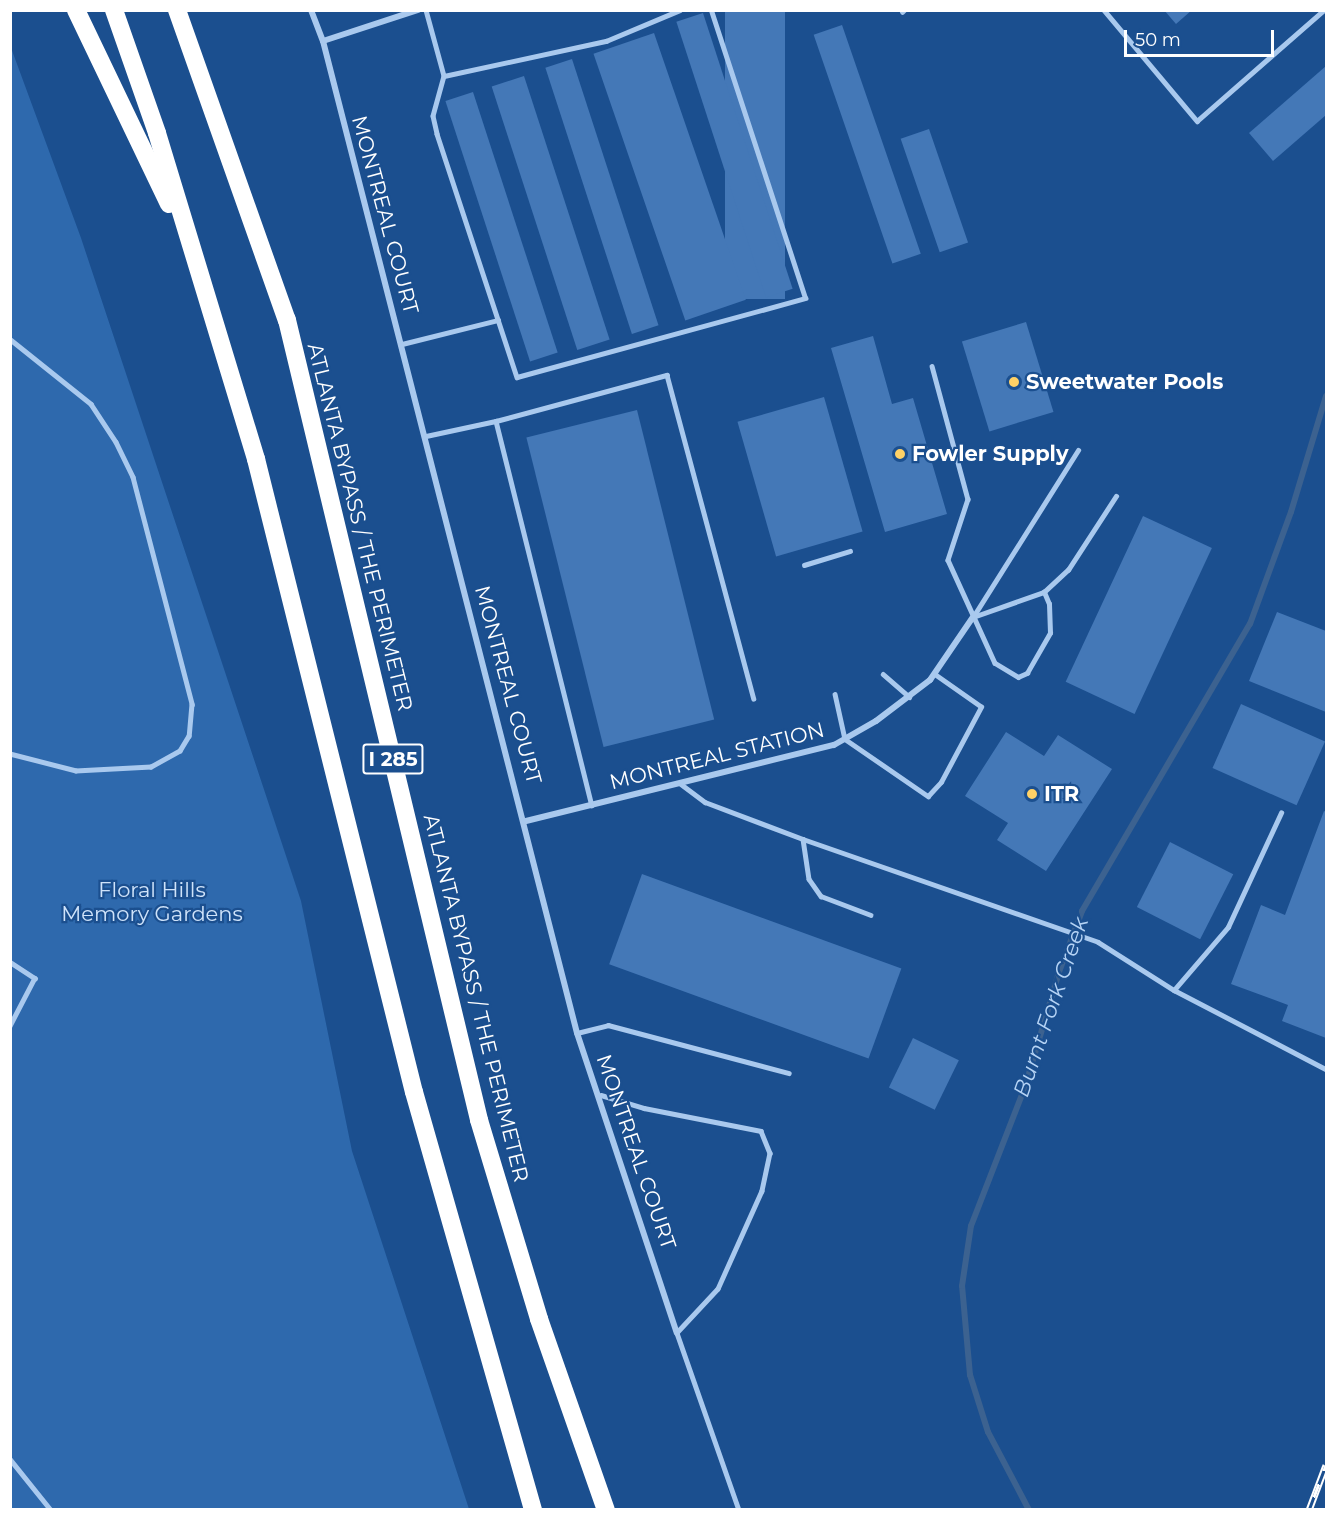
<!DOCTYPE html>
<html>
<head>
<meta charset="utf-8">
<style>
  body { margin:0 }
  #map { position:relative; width:1337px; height:1520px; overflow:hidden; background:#1b4f8f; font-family:Montserrat,sans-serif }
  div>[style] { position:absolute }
  .green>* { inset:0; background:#2e69ad }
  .stream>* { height:6px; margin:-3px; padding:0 3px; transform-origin:3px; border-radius:3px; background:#3c6290 }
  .building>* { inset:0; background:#4478b7; transform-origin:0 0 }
  .lane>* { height:4.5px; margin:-2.25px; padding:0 2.25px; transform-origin:2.25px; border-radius:2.25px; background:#a9c9ee }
  .street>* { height:6px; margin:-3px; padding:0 3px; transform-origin:3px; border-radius:3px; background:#a9c9ee }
  .highway>* { height:18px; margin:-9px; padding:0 9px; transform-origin:9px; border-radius:9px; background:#fff }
  .rail>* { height:7px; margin-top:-3.5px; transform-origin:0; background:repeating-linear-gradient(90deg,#1b4f8f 0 14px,#fff 0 28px); box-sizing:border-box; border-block:2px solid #fff }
  .dots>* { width:16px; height:16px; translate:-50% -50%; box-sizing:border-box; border:3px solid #1b4f8f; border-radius:50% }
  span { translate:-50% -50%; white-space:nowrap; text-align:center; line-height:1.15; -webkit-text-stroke:4.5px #1b4f8f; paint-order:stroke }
  .shield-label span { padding:2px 4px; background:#1b4f8f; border:2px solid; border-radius:4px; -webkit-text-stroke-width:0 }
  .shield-label { font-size:20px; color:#fff; font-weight:700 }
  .street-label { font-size:21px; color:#fff }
  .poi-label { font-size:21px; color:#fff; font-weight:700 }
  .left { translate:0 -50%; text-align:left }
  .park-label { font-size:21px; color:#cfe3fa }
  .water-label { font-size:22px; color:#b5d3f5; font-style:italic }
  .frame { position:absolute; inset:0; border:12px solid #fff; pointer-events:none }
  .scale { position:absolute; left:1124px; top:30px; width:150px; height:27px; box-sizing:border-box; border:3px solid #fff; border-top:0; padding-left:8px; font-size:18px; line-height:21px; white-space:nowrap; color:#fff; -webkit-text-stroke:4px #1b4f8f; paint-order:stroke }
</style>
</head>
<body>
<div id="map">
  <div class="green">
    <div style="clip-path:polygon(10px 45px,81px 238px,301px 901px,352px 1151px,469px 1509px,11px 1509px)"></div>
  </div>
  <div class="stream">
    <div style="left:1029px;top:1510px;width:88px;rotate:-117.7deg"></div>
    <div style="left:988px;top:1432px;width:60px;rotate:-107.5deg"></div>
    <div style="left:970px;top:1375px;width:89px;rotate:-95.1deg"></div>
    <div style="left:962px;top:1286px;width:61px;rotate:-81.5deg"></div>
    <div style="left:971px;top:1226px;width:149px;rotate:-68.8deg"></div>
    <div style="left:1025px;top:1087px;width:120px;rotate:-73.5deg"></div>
    <div style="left:1059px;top:972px;width:65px;rotate:-69.3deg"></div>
    <div style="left:1082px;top:911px;width:333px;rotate:-59.7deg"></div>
    <div style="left:1250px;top:624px;width:119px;rotate:-69.9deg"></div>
    <div style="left:1291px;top:512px;width:121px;rotate:-73.2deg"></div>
  </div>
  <div class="building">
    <div style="left:725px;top:10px;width:60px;height:289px"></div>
    <div style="clip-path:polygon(1164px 10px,1192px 10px,1176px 24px)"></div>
    <div style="left:703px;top:13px;width:290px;height:28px;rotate:72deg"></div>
    <div style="left:842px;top:25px;width:242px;height:30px;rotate:71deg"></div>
    <div style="left:654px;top:33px;width:282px;height:64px;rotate:71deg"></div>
    <div style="left:572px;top:59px;width:280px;height:28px;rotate:72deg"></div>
    <div style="clip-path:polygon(1326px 66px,1326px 115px,1273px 161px,1249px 133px)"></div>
    <div style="left:524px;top:76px;width:277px;height:34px;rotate:72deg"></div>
    <div style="left:473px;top:92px;width:274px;height:29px;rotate:72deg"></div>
    <div style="left:929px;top:129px;width:120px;height:30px;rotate:71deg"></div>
    <div style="left:1026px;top:322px;width:94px;height:67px;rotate:73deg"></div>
    <div style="clip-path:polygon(873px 336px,892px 404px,913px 398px,947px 514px,885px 532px,831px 348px)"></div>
    <div style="left:824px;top:397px;width:140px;height:90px;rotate:74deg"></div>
    <div style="left:637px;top:410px;width:319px;height:114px;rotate:76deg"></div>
    <div style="left:1143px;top:516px;width:76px;height:183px;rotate:25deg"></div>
    <div style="clip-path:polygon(1277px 612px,1326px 631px,1326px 712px,1249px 681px)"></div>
    <div style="left:1241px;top:704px;width:92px;height:70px;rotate:24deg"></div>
    <div style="clip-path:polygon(1006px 732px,1044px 756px,1058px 735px,1112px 769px,1046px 871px,997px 840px,1008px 823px,965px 796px)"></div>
    <div style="clip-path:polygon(1324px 811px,1326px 812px,1326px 1038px,1282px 1021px,1288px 1005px,1231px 984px,1261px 905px,1285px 915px)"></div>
    <div style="left:1170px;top:842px;width:71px;height:73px;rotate:27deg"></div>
    <div style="left:642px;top:874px;width:276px;height:96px;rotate:20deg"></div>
    <div style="left:913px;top:1038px;width:51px;height:55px;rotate:26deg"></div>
  </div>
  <div class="lane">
    <div style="left:426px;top:10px;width:68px;rotate:74.7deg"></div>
    <div style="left:444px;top:76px;width:41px;rotate:105.4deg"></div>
    <div style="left:433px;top:116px;width:18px;rotate:77deg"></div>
    <div style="left:437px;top:134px;width:256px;rotate:71.8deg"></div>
    <div style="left:517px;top:377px;width:299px;rotate:-15.3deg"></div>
    <div style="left:805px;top:298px;width:303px;rotate:-108.1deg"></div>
    <div style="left:1104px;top:10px;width:145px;rotate:50deg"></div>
    <div style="left:1197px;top:121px;width:169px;rotate:-41.2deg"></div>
    <div style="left:902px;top:12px;width:3px;rotate:-45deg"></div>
    <div style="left:444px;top:76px;width:166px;rotate:-12.2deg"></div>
    <div style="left:606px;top:41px;width:80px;rotate:-22.7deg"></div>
    <div style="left:10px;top:339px;width:104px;rotate:38.7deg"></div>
    <div style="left:91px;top:404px;width:45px;rotate:56.7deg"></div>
    <div style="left:116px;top:442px;width:39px;rotate:64deg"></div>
    <div style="left:133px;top:477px;width:235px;rotate:75.4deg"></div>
    <div style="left:192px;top:704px;width:32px;rotate:95deg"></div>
    <div style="left:189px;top:736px;width:17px;rotate:121deg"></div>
    <div style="left:180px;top:751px;width:33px;rotate:151deg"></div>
    <div style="left:151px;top:767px;width:75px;rotate:176.9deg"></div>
    <div style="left:76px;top:771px;width:68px;rotate:-165.6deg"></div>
    <div style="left:402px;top:344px;width:99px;rotate:-14deg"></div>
    <div style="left:932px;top:366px;width:138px;rotate:74.9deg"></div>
    <div style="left:968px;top:499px;width:64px;rotate:108.2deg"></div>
    <div style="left:948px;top:560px;width:113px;rotate:65.5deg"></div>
    <div style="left:995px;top:663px;width:27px;rotate:31deg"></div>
    <div style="left:1018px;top:677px;width:10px;rotate:-24deg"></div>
    <div style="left:1027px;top:673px;width:46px;rotate:-60.1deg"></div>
    <div style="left:1050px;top:633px;width:29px;rotate:-92deg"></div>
    <div style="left:1049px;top:604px;width:13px;rotate:-113deg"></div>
    <div style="left:496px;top:421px;width:177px;rotate:-15.1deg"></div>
    <div style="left:667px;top:375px;width:335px;rotate:75deg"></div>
    <div style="left:426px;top:436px;width:72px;rotate:-12.1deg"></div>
    <div style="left:496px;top:421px;width:396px;rotate:76deg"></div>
    <div style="left:804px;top:565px;width:48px;rotate:-16.9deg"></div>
    <div style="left:973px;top:617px;width:197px;rotate:-57.8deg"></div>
    <div style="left:973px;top:617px;width:75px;rotate:-19.4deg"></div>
    <div style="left:1044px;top:592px;width:33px;rotate:-43deg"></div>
    <div style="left:1068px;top:570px;width:88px;rotate:-57deg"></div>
    <div style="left:883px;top:674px;width:35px;rotate:41deg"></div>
    <div style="left:835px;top:694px;width:46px;rotate:77.5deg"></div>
    <div style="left:845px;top:739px;width:101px;rotate:34.5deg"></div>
    <div style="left:928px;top:796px;width:19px;rotate:-47deg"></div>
    <div style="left:941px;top:782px;width:85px;rotate:-61.9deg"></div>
    <div style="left:981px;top:707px;width:57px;rotate:-144.9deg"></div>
    <div style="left:681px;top:784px;width:30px;rotate:37deg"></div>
    <div style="left:705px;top:802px;width:105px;rotate:20.7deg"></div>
    <div style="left:803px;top:839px;width:40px;rotate:81.5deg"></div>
    <div style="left:809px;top:879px;width:21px;rotate:55deg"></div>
    <div style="left:821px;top:896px;width:53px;rotate:20.8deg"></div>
    <div style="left:803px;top:839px;width:312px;rotate:19.2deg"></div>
    <div style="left:1098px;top:942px;width:90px;rotate:32.3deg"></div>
    <div style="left:1174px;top:990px;width:171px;rotate:27.5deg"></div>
    <div style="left:10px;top:962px;width:30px;rotate:33deg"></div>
    <div style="left:35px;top:978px;width:54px;rotate:117.5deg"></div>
    <div style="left:1174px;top:990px;width:83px;rotate:-49.4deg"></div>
    <div style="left:1228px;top:927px;width:126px;rotate:-65.1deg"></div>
    <div style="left:577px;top:1033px;width:32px;rotate:-14deg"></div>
    <div style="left:608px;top:1025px;width:187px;rotate:14.9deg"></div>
    <div style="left:601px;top:1095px;width:45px;rotate:16.8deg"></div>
    <div style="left:644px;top:1108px;width:119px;rotate:11.1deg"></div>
    <div style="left:761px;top:1131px;width:24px;rotate:68deg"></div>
    <div style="left:770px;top:1153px;width:39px;rotate:102deg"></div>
    <div style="left:762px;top:1191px;width:107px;rotate:114.2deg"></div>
    <div style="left:718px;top:1289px;width:60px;rotate:133deg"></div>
    <div style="left:677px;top:1333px;width:188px;rotate:70.7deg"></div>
    <div style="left:10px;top:1459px;width:65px;rotate:51.2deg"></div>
  </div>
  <div class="street">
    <div style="left:311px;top:10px;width:33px;rotate:69deg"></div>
    <div style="left:323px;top:41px;width:1024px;rotate:75.64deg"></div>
    <div style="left:577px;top:1033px;width:316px;rotate:71.6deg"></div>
    <div style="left:323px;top:41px;width:100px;rotate:-18.1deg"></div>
    <div style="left:526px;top:821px;width:317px;rotate:-13.9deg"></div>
    <div style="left:834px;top:745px;width:48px;rotate:-29.7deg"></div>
    <div style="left:876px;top:721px;width:68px;rotate:-37.2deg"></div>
    <div style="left:930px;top:680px;width:76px;rotate:-55.7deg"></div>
  </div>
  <div class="highway">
    <div style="left:76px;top:10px;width:215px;rotate:64.4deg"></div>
    <div style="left:114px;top:10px;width:130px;rotate:70.7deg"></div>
    <div style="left:157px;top:133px;width:341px;rotate:73.1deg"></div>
    <div style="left:256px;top:459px;width:652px;rotate:75.99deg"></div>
    <div style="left:414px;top:1092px;width:435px;rotate:74.1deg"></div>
    <div style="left:177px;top:10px;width:329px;rotate:70.5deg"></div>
    <div style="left:287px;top:320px;width:823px;rotate:76.5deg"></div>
    <div style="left:479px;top:1120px;width:208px;rotate:73.2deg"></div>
    <div style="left:539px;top:1319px;width:202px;rotate:70.7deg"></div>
  </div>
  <div class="rail">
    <div style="left:1309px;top:1510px;width:48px;rotate:-69.3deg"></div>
  </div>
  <div class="dots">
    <div style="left:1014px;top:382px;background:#ffd166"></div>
    <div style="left:900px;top:454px;background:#ffd166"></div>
    <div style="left:1032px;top:794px;background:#ffd166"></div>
  </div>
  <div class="shield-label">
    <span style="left:393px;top:759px">I 285</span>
  </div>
  <div class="street-label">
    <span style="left:385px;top:215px;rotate:75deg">MONTREAL COURT</span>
    <span style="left:360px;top:527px;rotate:76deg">ATLANTA BYPASS / THE PERIMETER</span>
    <span style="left:508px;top:685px;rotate:75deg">MONTREAL COURT</span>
    <span style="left:717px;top:756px;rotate:-14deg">MONTREAL STATION</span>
    <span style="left:476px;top:998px;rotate:76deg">ATLANTA BYPASS / THE PERIMETER</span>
    <span style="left:636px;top:1152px;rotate:71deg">MONTREAL COURT</span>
  </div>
  <div class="poi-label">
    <span class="left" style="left:1026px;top:382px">Sweetwater Pools</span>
    <span class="left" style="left:912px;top:454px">Fowler Supply</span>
    <span class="left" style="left:1044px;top:794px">ITR</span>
  </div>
  <div class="park-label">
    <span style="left:152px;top:902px">Floral Hills<br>Memory Gardens</span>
  </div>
  <div class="water-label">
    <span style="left:1051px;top:1007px;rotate:-71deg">Burnt Fork Creek</span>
  </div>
  <div class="frame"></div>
  <div class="scale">50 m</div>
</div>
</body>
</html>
